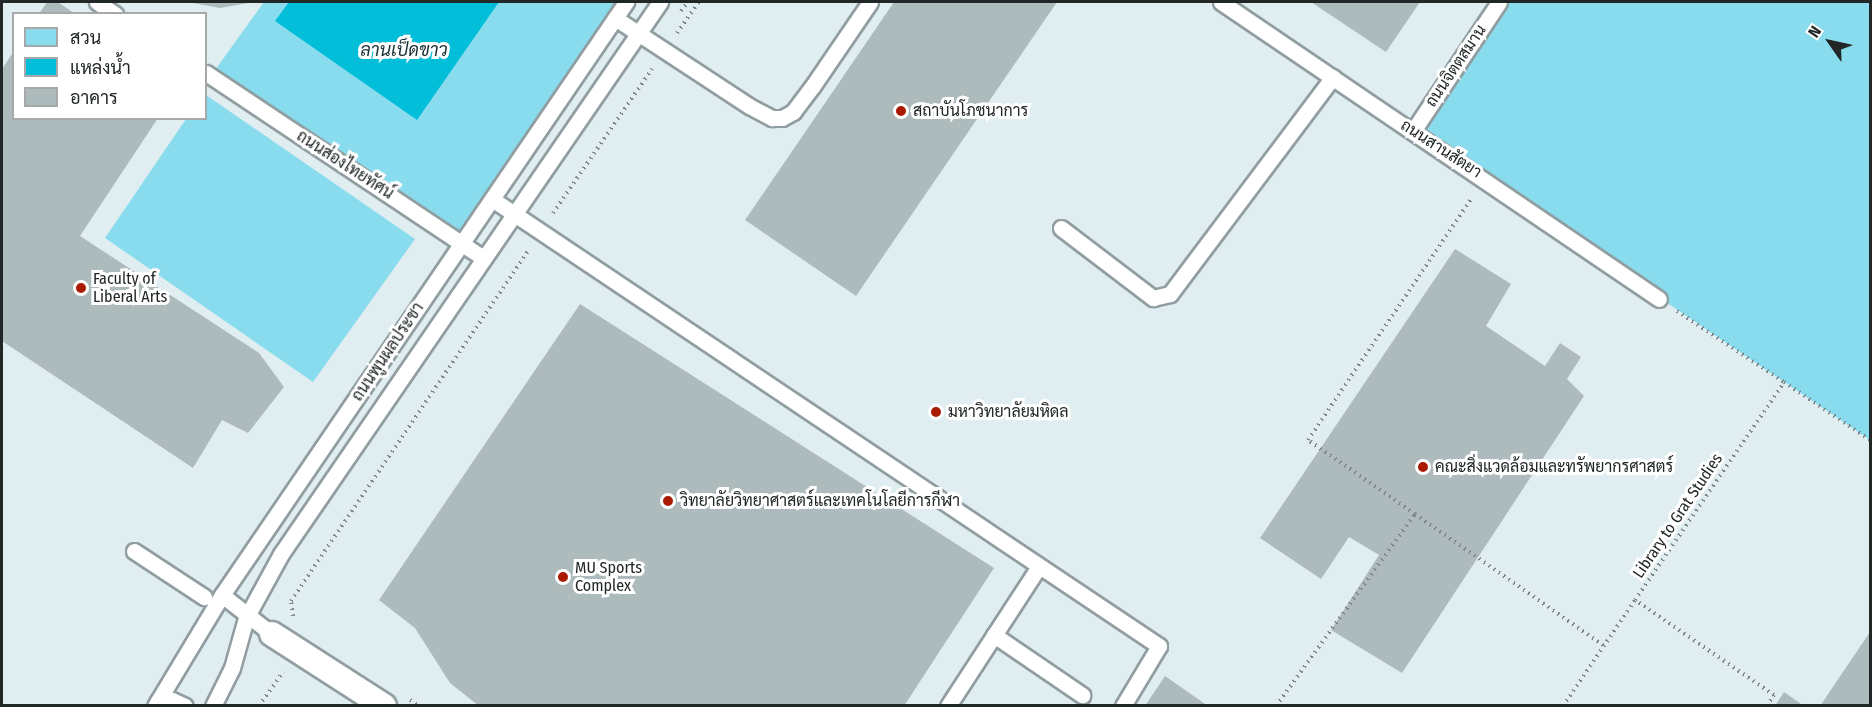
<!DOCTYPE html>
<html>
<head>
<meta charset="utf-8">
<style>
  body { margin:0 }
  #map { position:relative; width:1872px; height:707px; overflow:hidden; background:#e0eef1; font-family:"Fira Sans Condensed",Sarabun,sans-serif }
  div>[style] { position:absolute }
  .green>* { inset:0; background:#88dcee }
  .water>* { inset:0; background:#02bed9 }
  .building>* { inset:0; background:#aebbbd }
  .path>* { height:4px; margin-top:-2px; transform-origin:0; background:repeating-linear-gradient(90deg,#7c8587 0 1.5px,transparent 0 6px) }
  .roads { filter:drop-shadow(2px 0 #919ea1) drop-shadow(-2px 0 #919ea1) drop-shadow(0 2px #919ea1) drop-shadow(0 -2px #919ea1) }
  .service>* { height:15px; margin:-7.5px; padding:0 7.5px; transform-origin:7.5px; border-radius:7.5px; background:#fff }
  .pedestrian>* { height:24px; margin:-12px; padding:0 12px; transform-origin:12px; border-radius:12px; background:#fff }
  .dots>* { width:16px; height:16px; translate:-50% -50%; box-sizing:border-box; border:3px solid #fff; border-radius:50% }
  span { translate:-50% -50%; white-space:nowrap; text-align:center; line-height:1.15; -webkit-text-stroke:6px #fff; paint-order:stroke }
  .street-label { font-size:16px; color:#212627 }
  .poi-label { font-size:16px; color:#212627 }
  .left { translate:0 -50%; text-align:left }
  .water-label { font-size:18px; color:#172f34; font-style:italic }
  .frame { position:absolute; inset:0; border:3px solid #212627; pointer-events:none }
  .legend { position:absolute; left:12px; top:12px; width:195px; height:108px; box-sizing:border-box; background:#fff; border:2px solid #a6a8a9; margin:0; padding:8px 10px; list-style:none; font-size:18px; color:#212627 }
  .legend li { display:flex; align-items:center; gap:12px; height:30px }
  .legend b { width:30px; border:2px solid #a6a8a9 }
  .north { position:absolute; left:1800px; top:12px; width:60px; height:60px; -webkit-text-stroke:4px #fff; paint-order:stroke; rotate:304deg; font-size:16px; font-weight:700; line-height:24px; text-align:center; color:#212627 }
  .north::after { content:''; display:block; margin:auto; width:21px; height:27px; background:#212627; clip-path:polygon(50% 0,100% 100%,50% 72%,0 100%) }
</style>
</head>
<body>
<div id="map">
  <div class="green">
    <div style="clip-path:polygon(264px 2px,626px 2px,462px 243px,210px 77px)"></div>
    <div style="clip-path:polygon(1499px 2px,1870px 2px,1870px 440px,1413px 131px)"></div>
    <div style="clip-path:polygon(206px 95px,415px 239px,313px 382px,105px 238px,186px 119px,206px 118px)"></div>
  </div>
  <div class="water">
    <div style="clip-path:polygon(289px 2px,499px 2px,417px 120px,275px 21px)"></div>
  </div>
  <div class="building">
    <div style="clip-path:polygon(47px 2px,58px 2px,75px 14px,39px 14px)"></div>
    <div style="clip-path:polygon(188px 2px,248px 2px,248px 3px,220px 8px)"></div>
    <div style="clip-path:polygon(894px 2px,1057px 2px,856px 296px,745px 220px)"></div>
    <div style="clip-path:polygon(1311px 2px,1420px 2px,1386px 52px)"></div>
    <div style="clip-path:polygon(14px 51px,14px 118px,158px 118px,80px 236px,259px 353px,284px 387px,248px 433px,222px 420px,193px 468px,2px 341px,2px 69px)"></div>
    <div style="clip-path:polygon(1455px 249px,1511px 284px,1486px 326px,1545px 366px,1560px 343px,1581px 357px,1567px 379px,1584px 396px,1402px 673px,1331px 630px,1379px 555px,1349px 537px,1321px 579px,1260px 538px)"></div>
    <div style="clip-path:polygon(580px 304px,994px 568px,904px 706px,479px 706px,450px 683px,415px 628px,379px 600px)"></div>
    <div style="clip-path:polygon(1870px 632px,1870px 706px,1820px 706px)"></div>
    <div style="clip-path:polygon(1165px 676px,1208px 706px,1145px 706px)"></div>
    <div style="clip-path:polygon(1784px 692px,1804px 706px,1775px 706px)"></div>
  </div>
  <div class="path">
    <div style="left:681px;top:11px;width:11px;rotate:-52deg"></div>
    <div style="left:677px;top:33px;width:38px;rotate:-55deg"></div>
    <div style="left:553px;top:213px;width:175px;rotate:-55.5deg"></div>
    <div style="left:1677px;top:311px;width:128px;rotate:33.6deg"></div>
    <div style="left:1415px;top:514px;width:130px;rotate:-145.3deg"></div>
    <div style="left:1308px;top:440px;width:292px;rotate:-55.9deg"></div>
    <div style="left:293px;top:616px;width:15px;rotate:-98deg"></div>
    <div style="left:291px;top:601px;width:425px;rotate:-55.9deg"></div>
    <div style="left:410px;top:700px;width:11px;rotate:34deg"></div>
    <div style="left:259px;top:706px;width:42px;rotate:-54.8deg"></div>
    <div style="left:1276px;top:706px;width:237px;rotate:-54.1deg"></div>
    <div style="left:1415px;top:514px;width:231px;rotate:34.9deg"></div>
    <div style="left:1563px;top:706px;width:128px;rotate:-55.8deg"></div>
    <div style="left:1767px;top:706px;width:13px;rotate:-58deg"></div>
    <div style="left:1774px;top:695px;width:168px;rotate:-145.6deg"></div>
    <div style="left:1635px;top:600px;width:264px;rotate:-55.6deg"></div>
    <div style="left:1784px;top:382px;width:104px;rotate:34deg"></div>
  </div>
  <div class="roads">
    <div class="service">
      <div style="left:97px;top:2px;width:22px;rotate:34deg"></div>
      <div style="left:1221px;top:2px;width:529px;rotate:34.14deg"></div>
      <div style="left:615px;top:18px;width:160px;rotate:33.3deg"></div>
      <div style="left:749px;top:106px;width:26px;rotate:28deg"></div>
      <div style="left:772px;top:118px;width:10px"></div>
      <div style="left:782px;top:118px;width:13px;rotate:-29deg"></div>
      <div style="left:793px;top:112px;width:31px;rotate:-53deg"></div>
      <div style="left:812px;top:87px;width:103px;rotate:-55.7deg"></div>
      <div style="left:206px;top:73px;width:333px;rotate:33.7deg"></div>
      <div style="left:1413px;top:131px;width:155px;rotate:-56.3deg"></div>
      <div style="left:492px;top:199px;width:803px;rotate:33.83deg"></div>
      <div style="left:1159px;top:646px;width:70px;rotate:121deg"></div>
      <div style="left:1061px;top:228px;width:116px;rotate:37.3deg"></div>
      <div style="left:1153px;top:298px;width:17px;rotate:-13deg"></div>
      <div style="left:1170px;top:294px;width:271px;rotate:-53.1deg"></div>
      <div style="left:134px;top:551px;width:84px;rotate:33.3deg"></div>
      <div style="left:222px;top:595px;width:63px;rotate:38deg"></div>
      <div style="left:994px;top:635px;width:107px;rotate:34.3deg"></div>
      <div style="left:158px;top:701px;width:14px;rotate:-4deg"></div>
      <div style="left:172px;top:700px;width:14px;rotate:25deg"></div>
      <div style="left:155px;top:706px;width:130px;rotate:-58.9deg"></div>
      <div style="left:222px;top:595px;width:718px;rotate:-55.73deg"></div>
      <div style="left:213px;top:706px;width:42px;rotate:-63.4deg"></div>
      <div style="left:232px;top:668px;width:52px;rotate:-74.4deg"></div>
      <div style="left:246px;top:618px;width:73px;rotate:-61.3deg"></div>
      <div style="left:281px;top:554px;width:670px;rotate:-55.53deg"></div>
      <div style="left:948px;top:706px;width:165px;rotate:-56.9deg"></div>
    </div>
    <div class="pedestrian">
      <div style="left:272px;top:634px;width:133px;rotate:32.7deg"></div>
    </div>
  </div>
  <div class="dots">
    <div style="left:901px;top:111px;background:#aa1a00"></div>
    <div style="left:81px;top:288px;background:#aa1a00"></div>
    <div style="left:936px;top:412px;background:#aa1a00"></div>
    <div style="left:1423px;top:467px;background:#aa1a00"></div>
    <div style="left:668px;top:501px;background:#aa1a00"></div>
    <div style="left:563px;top:577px;background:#aa1a00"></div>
  </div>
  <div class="street-label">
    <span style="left:1456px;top:66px;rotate:-56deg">ถนนจิตตสมาน</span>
    <span style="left:1441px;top:149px;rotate:33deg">ถนนสานสัตยา</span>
    <span style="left:345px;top:165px;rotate:33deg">ถนนส่องไทยทัศน์</span>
    <span style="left:388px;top:352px;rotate:-56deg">ถนนพูนผลประชา</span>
    <span style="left:1678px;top:516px;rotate:-56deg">Library to Grat Studies</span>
  </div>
  <div class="poi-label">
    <span class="left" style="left:913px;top:111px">สถาบันโภชนาการ</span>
    <span class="left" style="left:93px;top:288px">Faculty of<br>Liberal Arts</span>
    <span class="left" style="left:948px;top:412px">มหาวิทยาลัยมหิดล</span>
    <span class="left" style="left:1435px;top:467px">คณะสิ่งแวดล้อมและทรัพยากรศาสตร์</span>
    <span class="left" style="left:680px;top:501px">วิทยาลัยวิทยาศาสตร์และเทคโนโลยีการกีฬา</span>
    <span class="left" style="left:575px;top:577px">MU Sports<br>Complex</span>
  </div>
  <div class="water-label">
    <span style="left:404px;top:50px">ลานเป็ดขาว</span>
  </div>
  <div class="frame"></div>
  <ul class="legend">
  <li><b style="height:16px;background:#88dcee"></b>สวน</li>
  <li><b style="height:16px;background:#02bed9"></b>แหล่งน้ำ</li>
  <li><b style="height:16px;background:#aebbbd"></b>อาคาร</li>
  </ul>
  <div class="north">N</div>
</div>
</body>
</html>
